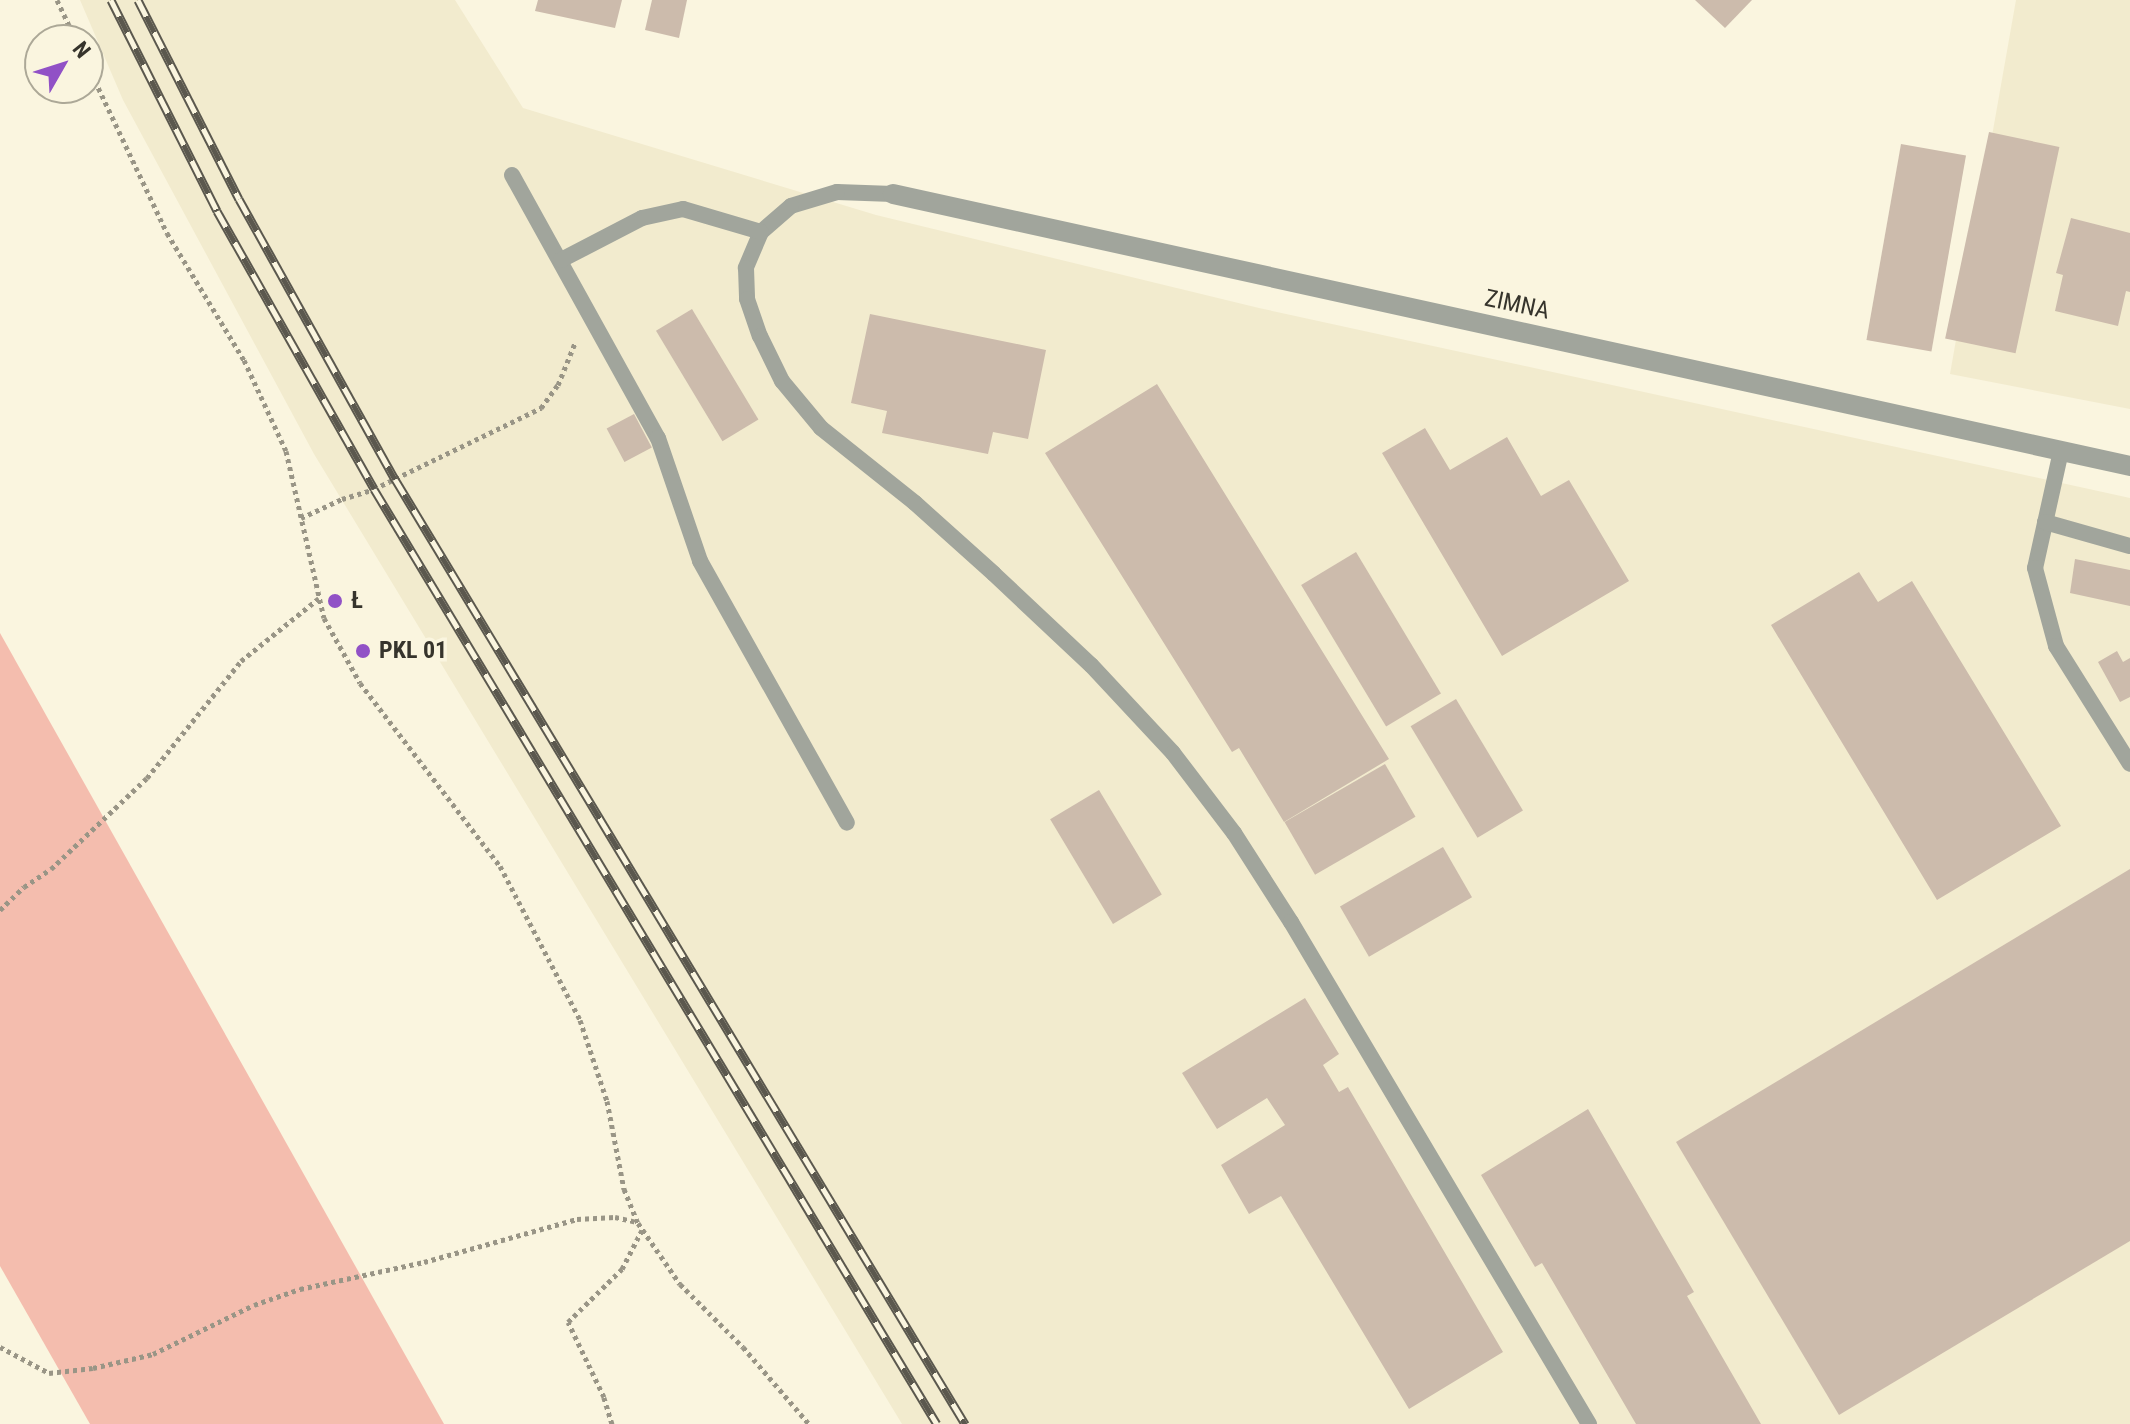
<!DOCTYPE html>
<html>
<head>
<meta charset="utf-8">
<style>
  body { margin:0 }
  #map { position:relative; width:2130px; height:1424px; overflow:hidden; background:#faf5df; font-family:"Roboto Condensed",sans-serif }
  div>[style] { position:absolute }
  .built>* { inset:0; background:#f2ebce }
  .green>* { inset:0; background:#f4bdae }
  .building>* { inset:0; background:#ccbbac; transform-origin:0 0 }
  .path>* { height:5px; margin-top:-2.5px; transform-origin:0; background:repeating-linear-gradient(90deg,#999586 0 4px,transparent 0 8px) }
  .service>* { height:16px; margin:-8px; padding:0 8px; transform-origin:8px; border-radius:8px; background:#a1a59c }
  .minor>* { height:20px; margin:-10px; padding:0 10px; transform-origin:10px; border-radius:10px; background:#a1a59c }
  .rail>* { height:9px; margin-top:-4.5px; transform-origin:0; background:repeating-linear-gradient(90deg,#faf5df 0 18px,#5b584e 0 36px); box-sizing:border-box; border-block:2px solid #5b584e }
  .dots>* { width:22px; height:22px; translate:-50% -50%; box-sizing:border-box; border:4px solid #faf5df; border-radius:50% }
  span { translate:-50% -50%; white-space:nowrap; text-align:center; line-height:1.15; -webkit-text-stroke:7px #faf5df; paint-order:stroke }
  .street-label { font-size:24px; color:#36342c }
  .poi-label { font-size:24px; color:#36342c; font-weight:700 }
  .left { translate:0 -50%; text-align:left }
  .north { position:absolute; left:24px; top:24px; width:80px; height:80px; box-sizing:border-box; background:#faf5df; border:2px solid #aca897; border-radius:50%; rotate:51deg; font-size:22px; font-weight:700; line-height:32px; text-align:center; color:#36342c }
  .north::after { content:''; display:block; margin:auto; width:28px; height:36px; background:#9151c6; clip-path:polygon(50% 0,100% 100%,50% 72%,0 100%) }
</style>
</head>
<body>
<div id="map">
  <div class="built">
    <div style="clip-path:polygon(80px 0,455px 0,523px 108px,876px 215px,1259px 308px,2130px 498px,2130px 1424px,902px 1424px,314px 454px,123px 100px)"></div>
    <div style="clip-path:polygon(2016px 0,2130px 0,2130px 409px,1950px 374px)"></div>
  </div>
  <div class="green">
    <div style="clip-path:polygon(0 633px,444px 1424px,90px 1424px,0 1266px)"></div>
  </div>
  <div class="building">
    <div style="clip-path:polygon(538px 0,622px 0,615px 28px,535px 11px)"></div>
    <div style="clip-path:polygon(652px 0,687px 0,679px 38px,645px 30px)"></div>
    <div style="clip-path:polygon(1695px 0,1752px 0,1725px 28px)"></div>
    <div style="left:1989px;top:132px;width:72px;height:211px;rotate:12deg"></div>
    <div style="left:1901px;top:144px;width:66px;height:199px;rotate:10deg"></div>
    <div style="clip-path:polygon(2071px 218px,2130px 233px,2130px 292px,2126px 291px,2118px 326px,2055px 311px,2063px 275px,2056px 273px)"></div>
    <div style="left:692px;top:309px;width:129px;height:42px;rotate:59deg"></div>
    <div style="clip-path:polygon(870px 314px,1046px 350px,1028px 439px,993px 432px,988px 454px,882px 433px,887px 411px,851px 403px)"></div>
    <div style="clip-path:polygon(1157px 384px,1389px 759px,1284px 822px,1239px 748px,1232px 752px,1045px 453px)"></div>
    <div style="left:634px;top:414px;width:38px;height:31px;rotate:62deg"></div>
    <div style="clip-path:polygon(1425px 428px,1450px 470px,1507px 437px,1541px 496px,1569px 480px,1629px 581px,1502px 656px,1382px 453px)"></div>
    <div style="left:1356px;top:552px;width:165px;height:64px;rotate:59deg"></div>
    <div style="clip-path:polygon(2075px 559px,2130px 570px,2130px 606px,2070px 593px)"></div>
    <div style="clip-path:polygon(1859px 572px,1878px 602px,1912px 581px,2061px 826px,1937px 900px,1771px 625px)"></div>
    <div style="clip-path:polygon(2117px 651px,2123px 662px,2130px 658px,2130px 697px,2120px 702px,2098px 662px)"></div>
    <div style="left:1456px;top:699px;width:130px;height:53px;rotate:59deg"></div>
    <div style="left:1385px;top:764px;width:61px;height:116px;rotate:60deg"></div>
    <div style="left:1099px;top:790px;width:122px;height:57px;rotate:59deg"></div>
    <div style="left:1443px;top:847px;width:58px;height:119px;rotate:60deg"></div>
    <div style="clip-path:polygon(2130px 869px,2130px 1241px,1839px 1415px,1676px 1142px)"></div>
    <div style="clip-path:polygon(1305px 998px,1339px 1054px,1323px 1065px,1339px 1092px,1348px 1087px,1503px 1352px,1409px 1409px,1281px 1196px,1249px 1214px,1221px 1165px,1285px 1125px,1267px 1098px,1217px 1129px,1182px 1073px)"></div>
    <div style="clip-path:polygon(1588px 1109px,1694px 1292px,1687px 1296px,1761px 1424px,1636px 1424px,1542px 1263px,1535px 1267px,1481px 1175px)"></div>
  </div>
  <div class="path">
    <div style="left:57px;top:0;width:44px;rotate:64.6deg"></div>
    <div style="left:88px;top:66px;width:185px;rotate:64.7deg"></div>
    <div style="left:167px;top:233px;width:149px;rotate:58.8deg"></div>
    <div style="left:244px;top:360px;width:100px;rotate:65.2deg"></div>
    <div style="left:286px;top:451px;width:171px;rotate:77.2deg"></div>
    <div style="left:324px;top:618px;width:74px;rotate:61deg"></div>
    <div style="left:360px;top:683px;width:230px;rotate:52.6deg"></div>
    <div style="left:500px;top:866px;width:174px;rotate:62.5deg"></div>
    <div style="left:580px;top:1020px;width:85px;rotate:71.6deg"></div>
    <div style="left:607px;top:1101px;width:90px;rotate:79.1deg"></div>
    <div style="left:624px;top:1189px;width:37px;rotate:68deg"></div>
    <div style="left:638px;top:1223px;width:74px;rotate:55.5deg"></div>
    <div style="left:680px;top:1284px;width:89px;rotate:45deg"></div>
    <div style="left:743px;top:1347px;width:101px;rotate:49.4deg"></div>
    <div style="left:301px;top:518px;width:45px;rotate:-24.9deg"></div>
    <div style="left:342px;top:499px;width:34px;rotate:-17deg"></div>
    <div style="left:374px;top:489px;width:186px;rotate:-25.9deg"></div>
    <div style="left:541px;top:408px;width:29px;rotate:-54deg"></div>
    <div style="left:558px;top:385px;width:45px;rotate:-68deg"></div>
    <div style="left:0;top:910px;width:33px;rotate:-44deg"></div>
    <div style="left:24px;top:887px;width:32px;rotate:-34deg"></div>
    <div style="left:51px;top:869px;width:132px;rotate:-43.5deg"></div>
    <div style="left:147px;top:778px;width:150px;rotate:-51.2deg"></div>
    <div style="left:241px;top:661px;width:100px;rotate:-38.9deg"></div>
    <div style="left:0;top:1347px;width:55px;rotate:28deg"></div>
    <div style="left:49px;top:1373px;width:44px;rotate:-6.5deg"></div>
    <div style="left:93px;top:1368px;width:62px;rotate:-13.1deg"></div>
    <div style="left:153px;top:1354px;width:112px;rotate:-25.9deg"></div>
    <div style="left:254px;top:1305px;width:49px;rotate:-19.2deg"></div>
    <div style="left:300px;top:1289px;width:127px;rotate:-12.3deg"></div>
    <div style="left:424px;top:1262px;width:159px;rotate:-15.7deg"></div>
    <div style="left:577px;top:1219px;width:38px;rotate:-3deg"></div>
    <div style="left:615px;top:1217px;width:23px;rotate:13deg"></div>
    <div style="left:612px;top:1424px;width:28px;rotate:-107deg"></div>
    <div style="left:604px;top:1397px;width:83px;rotate:-115.6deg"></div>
    <div style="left:568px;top:1322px;width:76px;rotate:-44.5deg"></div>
    <div style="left:622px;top:1269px;width:44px;rotate:-62.9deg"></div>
  </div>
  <div class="service">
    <div style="left:512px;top:175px;width:301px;rotate:61deg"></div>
    <div style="left:658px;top:438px;width:130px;rotate:71.1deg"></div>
    <div style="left:700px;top:561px;width:300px;rotate:60.7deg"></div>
    <div style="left:893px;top:194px;width:56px;rotate:-178deg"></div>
    <div style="left:837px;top:192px;width:48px;rotate:163.1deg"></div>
    <div style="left:791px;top:206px;width:40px;rotate:139deg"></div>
    <div style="left:761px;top:232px;width:39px;rotate:113deg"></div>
    <div style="left:746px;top:268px;width:31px;rotate:88deg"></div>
    <div style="left:747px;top:299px;width:39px;rotate:71deg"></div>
    <div style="left:760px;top:336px;width:50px;rotate:63.9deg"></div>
    <div style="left:782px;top:381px;width:61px;rotate:50.3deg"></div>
    <div style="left:821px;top:428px;width:120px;rotate:38.6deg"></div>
    <div style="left:915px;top:503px;width:106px;rotate:41.9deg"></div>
    <div style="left:994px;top:574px;width:133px;rotate:43.2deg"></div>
    <div style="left:1091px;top:665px;width:120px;rotate:47deg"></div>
    <div style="left:1173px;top:753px;width:101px;rotate:52.7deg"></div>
    <div style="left:1234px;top:833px;width:106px;rotate:57.4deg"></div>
    <div style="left:1291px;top:922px;width:584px;rotate:59.31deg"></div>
    <div style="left:561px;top:260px;width:91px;rotate:-27.4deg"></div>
    <div style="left:642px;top:218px;width:42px;rotate:-12.4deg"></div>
    <div style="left:683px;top:209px;width:81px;rotate:16.4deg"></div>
    <div style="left:2061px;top:451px;width:120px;rotate:102.5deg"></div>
    <div style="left:2035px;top:568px;width:81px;rotate:74.9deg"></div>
    <div style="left:2056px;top:646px;width:139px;rotate:57.9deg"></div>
    <div style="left:2045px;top:522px;width:88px;rotate:15.8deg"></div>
  </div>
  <div class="minor">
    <div style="left:893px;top:194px;width:1267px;rotate:12.4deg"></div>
  </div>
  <div class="rail">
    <div style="left:111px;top:0;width:236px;rotate:63.3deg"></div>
    <div style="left:217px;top:211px;width:319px;rotate:60.5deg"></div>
    <div style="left:374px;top:489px;width:1091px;rotate:58.95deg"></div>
    <div style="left:138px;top:0;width:223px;rotate:63.1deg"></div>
    <div style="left:239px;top:199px;width:321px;rotate:60.9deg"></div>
    <div style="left:395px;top:479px;width:1104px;rotate:58.9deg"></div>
  </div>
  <div class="dots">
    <div style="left:335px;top:601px;background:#9151c6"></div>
    <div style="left:363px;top:651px;background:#9151c6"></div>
  </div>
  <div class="street-label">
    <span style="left:1517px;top:305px;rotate:12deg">ZIMNA</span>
  </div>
  <div class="poi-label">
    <span class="left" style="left:351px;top:601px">Ł</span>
    <span class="left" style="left:379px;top:651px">PKL 01</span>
  </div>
  <div class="north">N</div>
</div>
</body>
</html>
